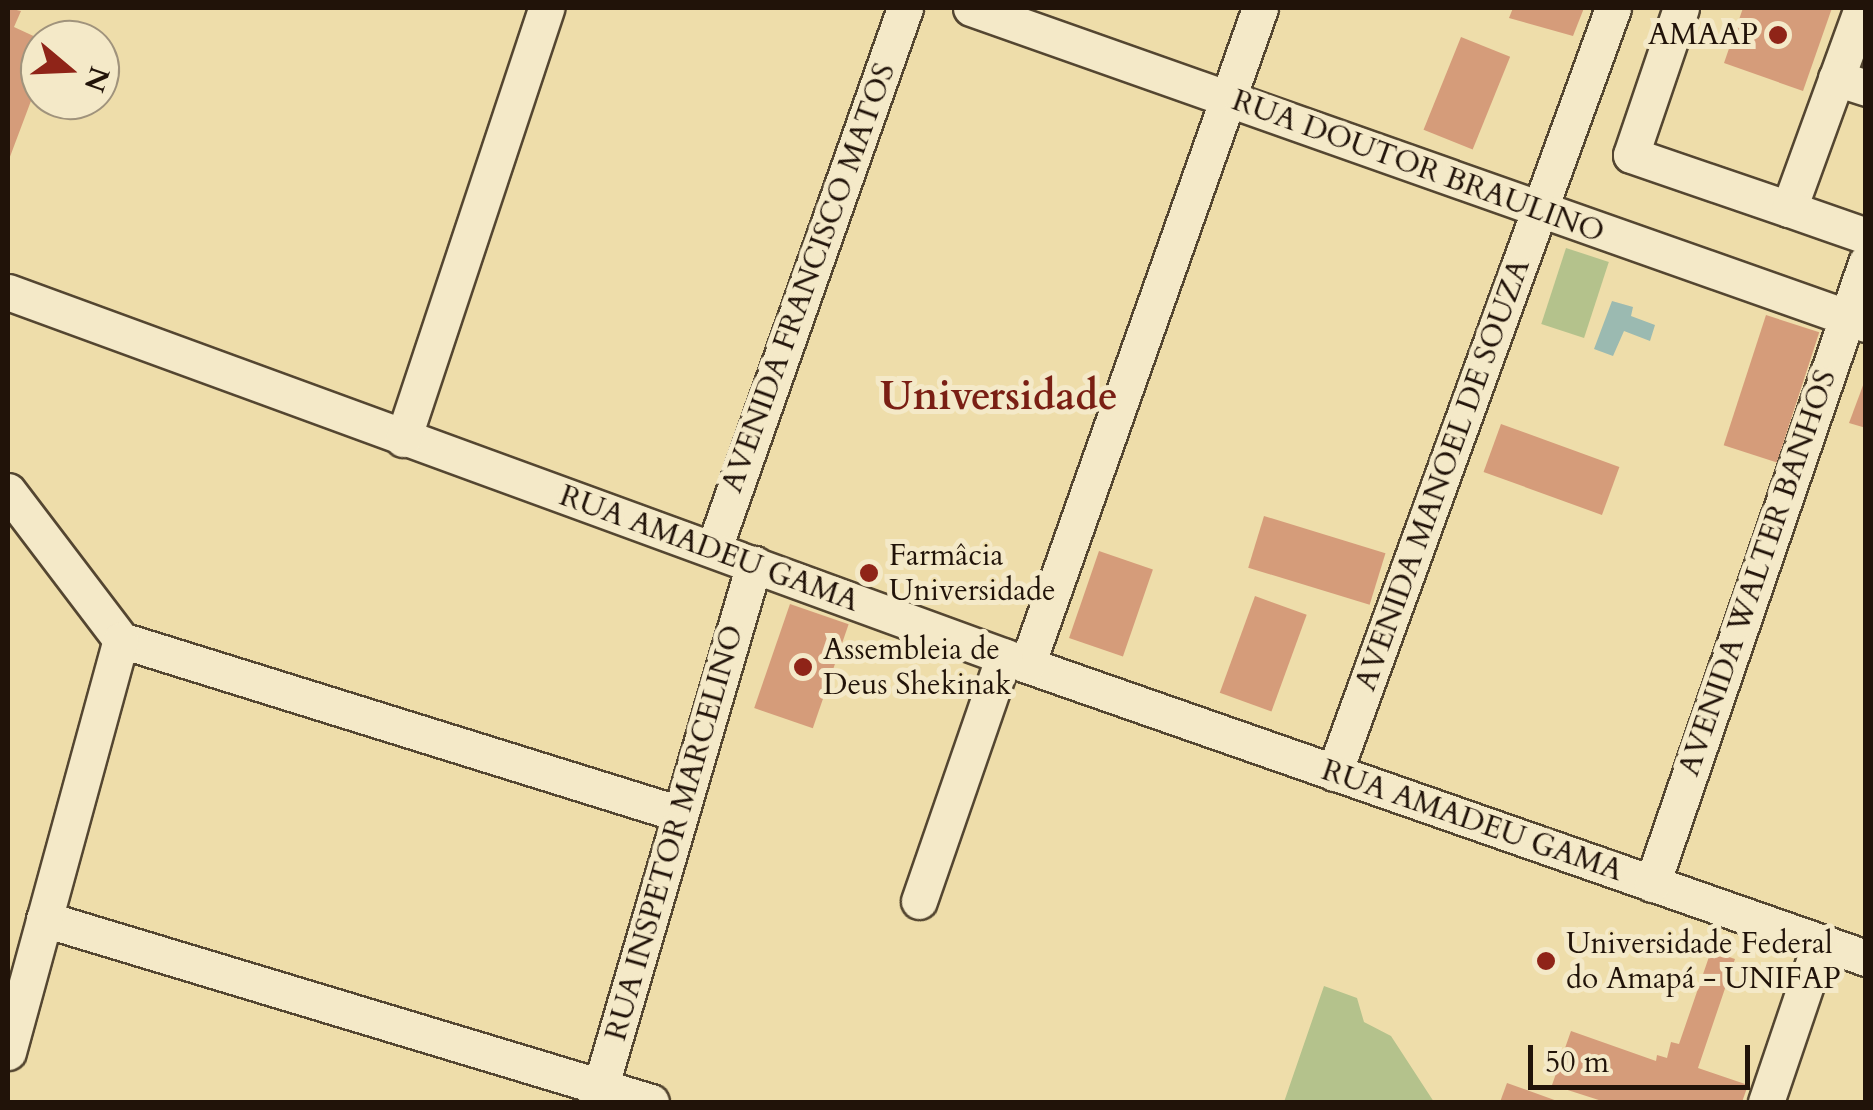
<!DOCTYPE html>
<html>
<head>
<meta charset="utf-8">
<style>
  body { margin:0 }
  #map { position:relative; width:1873px; height:1110px; overflow:hidden; background:#eda; font-family:Cardo,serif }
  div>[style] { position:absolute }
  .green>* { inset:0; background:#b4c28c; transform-origin:0 0 }
  .water>* { inset:0; background:#9bbab1 }
  .building>* { inset:0; background:#d59c7a; transform-origin:0 0 }
  .roads { filter:drop-shadow(2px 0 #544631) drop-shadow(-2px 0 #544631) drop-shadow(0 2px #544631) drop-shadow(0 -2px #544631) }
  .minor>* { height:35px; margin:-17.5px; padding:0 17.5px; transform-origin:17.5px; border-radius:17.5px; background:#f4e9c8 }
  .dots>* { width:28px; height:28px; translate:-50% -50%; box-sizing:border-box; border:5px solid #f4e9c8; border-radius:50% }
  span { translate:-50% -50%; white-space:nowrap; text-align:center; line-height:1.15; -webkit-text-stroke:10px #f4e9c8; paint-order:stroke }
  .poi-label { font-size:30px; color:#211309 }
  .right { translate:-100% -50%; text-align:right }
  .left { translate:0 -50%; text-align:left }
  .street-label { font-size:30px; color:#211309 }
  .district-label { font-size:40px; color:#7a1f14; font-weight:700 }
  .frame { position:absolute; inset:0; border:10px solid #211309; pointer-events:none }
  .north { position:absolute; left:20px; top:20px; width:100px; height:100px; box-sizing:border-box; background:#f4e9c8; border:2px solid #a0937c; border-radius:50%; rotate:109deg; font-size:28px; font-weight:700; line-height:40px; text-align:center; color:#211309 }
  .north::after { content:''; display:block; margin:auto; width:35px; height:45px; background:#8f2418; clip-path:polygon(50% 0,100% 100%,50% 72%,0 100%) }
  .scale { position:absolute; left:1528px; top:1045px; width:222px; height:45px; box-sizing:border-box; border:5px solid #211309; border-top:0; padding-left:12px; font-size:30px; line-height:35px; white-space:nowrap; color:#211309; -webkit-text-stroke:8px #f4e9c8; paint-order:stroke }
</style>
</head>
<body>
<div id="map">
  <div class="green">
    <div style="left:1566px;top:248px;width:45px;height:80px;rotate:18deg"></div>
    <div style="clip-path:polygon(1324px 986px,1357px 998px,1364px 1022px,1391px 1036px,1434px 1102px,1284px 1102px)"></div>
  </div>
  <div class="water">
    <div style="clip-path:polygon(1612px 301px,1633px 307px,1631px 316px,1655px 325px,1650px 341px,1624px 331px,1613px 356px,1594px 349px)"></div>
  </div>
  <div class="building">
    <div style="clip-path:polygon(8px 8px,21px 11px,14px 27px,40px 39px,40px 77px,8px 162px)"></div>
    <div style="clip-path:polygon(1513px 8px,1584px 8px,1573px 36px,1509px 18px)"></div>
    <div style="clip-path:polygon(1743px 8px,1832px 8px,1803px 91px,1724px 63px)"></div>
    <div style="left:1461px;top:37px;width:53px;height:100px;rotate:22deg"></div>
    <div style="left:1766px;top:315px;width:56px;height:137px;rotate:18deg"></div>
    <div style="clip-path:polygon(1865px 380px,1866px 380px,1866px 428px,1849px 423px)"></div>
    <div style="left:1501px;top:424px;width:126px;height:51px;rotate:20deg"></div>
    <div style="left:1264px;top:516px;width:127px;height:54px;rotate:17deg"></div>
    <div style="left:1099px;top:551px;width:57px;height:92px;rotate:19deg"></div>
    <div style="left:1255px;top:596px;width:55px;height:103px;rotate:20deg"></div>
    <div style="left:790px;top:604px;width:62px;height:110px;rotate:19deg"></div>
    <div style="clip-path:polygon(1711px 951px,1735px 959px,1698px 1068px,1748px 1085px,1742px 1102px,1605px 1102px,1552px 1085px,1571px 1031px,1656px 1061px,1657px 1055px,1667px 1058px,1671px 1042px,1679px 1044px)"></div>
    <div style="clip-path:polygon(1507px 1083px,1560px 1102px,1500px 1102px)"></div>
  </div>
  <div class="roads">
    <div class="minor">
      <div style="left:971px;top:8px;width:949px;rotate:19.45deg"></div>
      <div style="left:1681px;top:8px;width:155px;rotate:108.8deg"></div>
      <div style="left:1631px;top:155px;width:167px;rotate:18.9deg"></div>
      <div style="left:1862px;top:8px;width:214px;rotate:110deg"></div>
      <div style="left:1789px;top:209px;width:82px;rotate:19.3deg"></div>
      <div style="left:1836px;top:78px;width:32px;rotate:18deg"></div>
      <div style="left:8px;top:292px;width:1085px;rotate:20.1deg"></div>
      <div style="left:1027px;top:665px;width:889px;rotate:19.25deg"></div>
      <div style="left:403px;top:439px;width:454px;rotate:-71.6deg"></div>
      <div style="left:8px;top:491px;width:187px;rotate:52.8deg"></div>
      <div style="left:714px;top:548px;width:573px;rotate:-70.52deg"></div>
      <div style="left:121px;top:640px;width:585px;rotate:17.29deg"></div>
      <div style="left:1027px;top:665px;width:697px;rotate:-70.47deg"></div>
      <div style="left:1334px;top:773px;width:814px;rotate:-69.96deg"></div>
      <div style="left:1652px;top:884px;width:657px;rotate:-70.99deg"></div>
      <div style="left:919px;top:901px;width:259px;rotate:-70.9deg"></div>
      <div style="left:44px;top:919px;width:634px;rotate:16.78deg"></div>
      <div style="left:8px;top:1052px;width:427px;rotate:-74.7deg"></div>
      <div style="left:596px;top:1102px;width:561px;rotate:-73.63deg"></div>
      <div style="left:1766px;top:1102px;width:168px;rotate:-71.2deg"></div>
    </div>
  </div>
  <div class="dots">
    <div style="left:1778px;top:35px;background:#8f2418"></div>
    <div style="left:869px;top:573px;background:#8f2418"></div>
    <div style="left:803px;top:667px;background:#8f2418"></div>
    <div style="left:1546px;top:961px;background:#8f2418"></div>
  </div>
  <div class="poi-label">
    <span class="right" style="left:1758px;top:35px">AMAAP</span>
    <span class="left" style="left:889px;top:573px">Farmâcia<br>Universidade</span>
    <span class="left" style="left:823px;top:667px">Assembleia de<br>Deus Shekinak</span>
    <span class="left" style="left:1566px;top:961px">Universidade Federal<br>do Amapá - UNIFAP</span>
  </div>
  <div class="street-label">
    <span style="left:1418px;top:167px;rotate:20deg">RUA DOUTOR BRAULINO</span>
    <span style="left:809px;top:278px;rotate:-70deg">AVENIDA FRANCISCO MATOS</span>
    <span style="left:1443px;top:475px;rotate:-70deg">AVENIDA MANOEL DE SOUZA</span>
    <span style="left:709px;top:549px;rotate:20deg">RUA AMADEU GAMA</span>
    <span style="left:1758px;top:573px;rotate:-71deg">AVENIDA WALTER BANHOS</span>
    <span style="left:1472px;top:821px;rotate:19deg">RUA AMADEU GAMA</span>
    <span style="left:675px;top:833px;rotate:-74deg">RUA INSPETOR MARCELINO</span>
  </div>
  <div class="district-label">
    <span style="left:999px;top:397px">Universidade</span>
  </div>
  <div class="frame"></div>
  <div class="north">N</div>
  <div class="scale">50 m</div>
</div>
</body>
</html>
